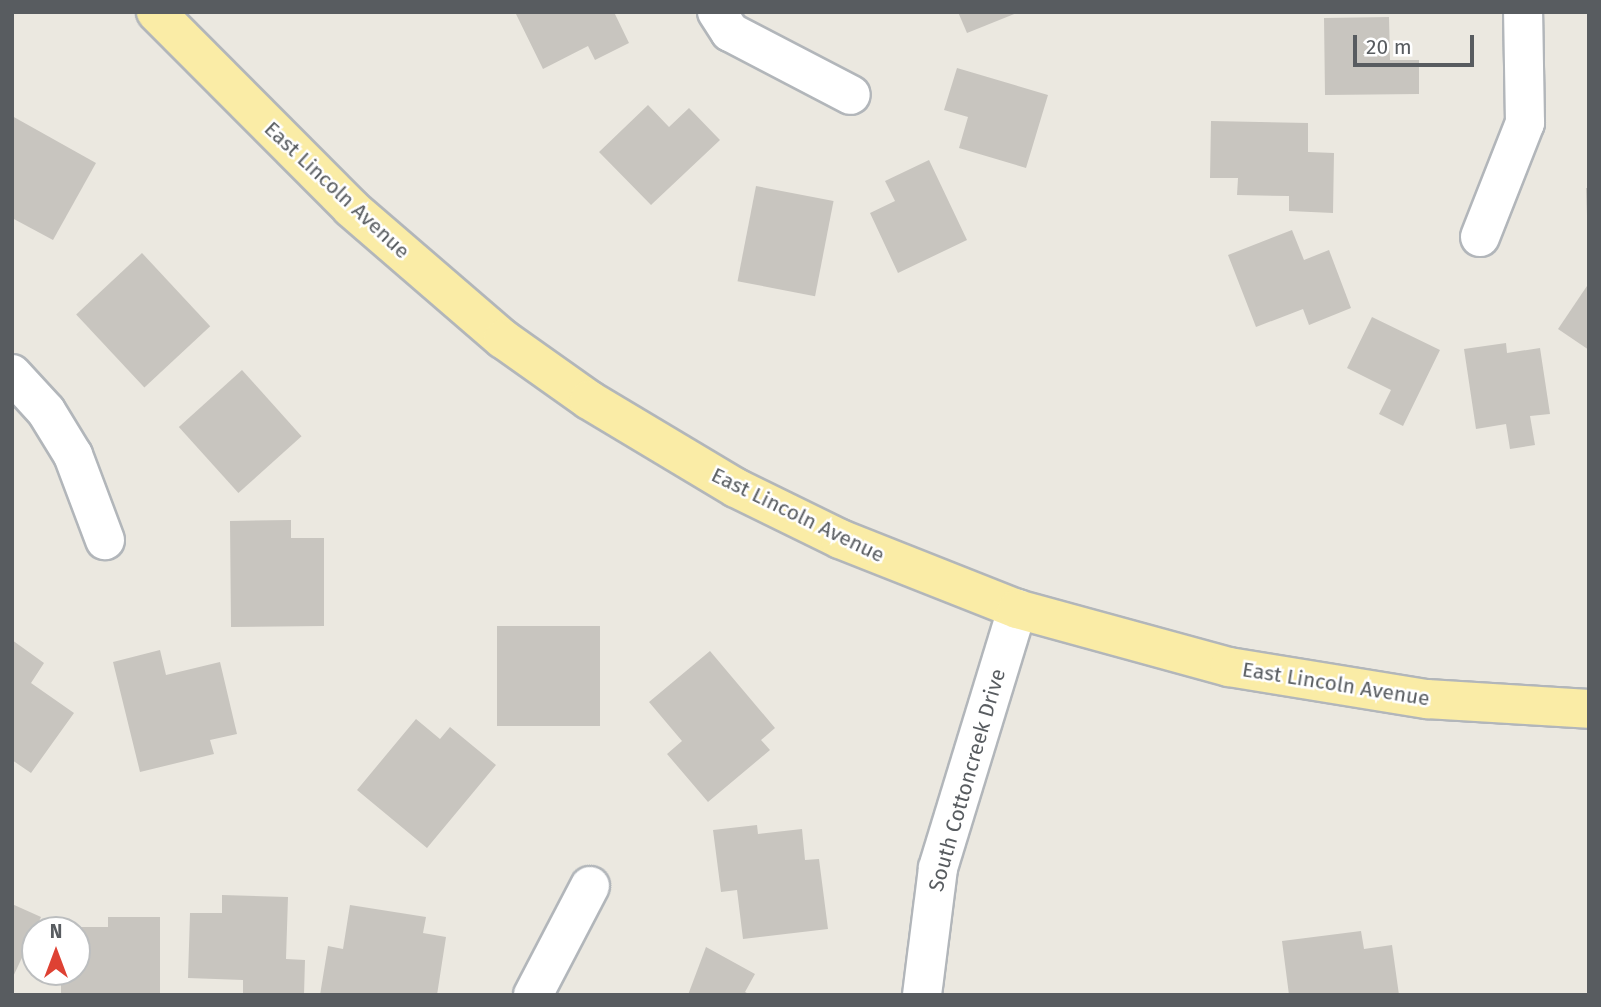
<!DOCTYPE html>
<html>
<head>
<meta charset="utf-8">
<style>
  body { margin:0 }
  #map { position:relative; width:1601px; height:1007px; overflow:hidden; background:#ebe8e0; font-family:"Fira Sans",sans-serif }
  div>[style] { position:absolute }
  .building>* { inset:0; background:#c8c5bf; transform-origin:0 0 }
  .roads { filter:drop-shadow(2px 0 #b2b6ba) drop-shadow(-2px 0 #b2b6ba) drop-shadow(0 2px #b2b6ba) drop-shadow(0 -2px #b2b6ba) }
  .minor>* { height:38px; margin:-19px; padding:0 19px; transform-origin:19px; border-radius:19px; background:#fff }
  .primary>* { height:38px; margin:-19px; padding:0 19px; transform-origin:19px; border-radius:19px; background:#faeca6 }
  span { translate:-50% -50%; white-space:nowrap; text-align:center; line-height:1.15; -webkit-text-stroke:5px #fff; paint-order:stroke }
  .street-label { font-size:21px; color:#585c60 }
  .frame { position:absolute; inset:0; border:14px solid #585c60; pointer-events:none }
  .north { position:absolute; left:21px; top:916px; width:70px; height:70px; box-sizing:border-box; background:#fff; border:2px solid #bcbebf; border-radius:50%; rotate:0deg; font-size:19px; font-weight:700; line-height:28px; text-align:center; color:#585c60 }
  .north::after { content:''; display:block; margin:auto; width:24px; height:32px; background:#de4133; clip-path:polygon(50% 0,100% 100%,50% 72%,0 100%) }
  .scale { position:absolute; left:1353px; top:35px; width:121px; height:32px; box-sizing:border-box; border:4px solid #585c60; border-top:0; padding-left:9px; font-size:21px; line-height:24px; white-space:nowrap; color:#585c60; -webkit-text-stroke:5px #fff; paint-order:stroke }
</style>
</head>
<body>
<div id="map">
  <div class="building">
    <div style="clip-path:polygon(515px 12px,614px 12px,629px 43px,595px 60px,588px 46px,543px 69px)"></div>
    <div style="clip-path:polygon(958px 12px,1019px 12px,967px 33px)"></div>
    <div style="clip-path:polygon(1389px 17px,1390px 60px,1419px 60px,1419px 94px,1325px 95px,1324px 18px)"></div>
    <div style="clip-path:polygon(957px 68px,1048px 95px,1026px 168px,959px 148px,968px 117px,944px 110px)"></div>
    <div style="clip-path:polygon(648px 105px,669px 127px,689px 108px,720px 140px,651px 205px,599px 152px)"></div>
    <div style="clip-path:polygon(12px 116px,96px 163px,53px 240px,12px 218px)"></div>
    <div style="clip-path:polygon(1211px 121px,1308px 123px,1308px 152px,1334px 153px,1333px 213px,1289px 211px,1289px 196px,1237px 195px,1238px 178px,1210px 178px)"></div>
    <div style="clip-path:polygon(929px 160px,967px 240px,898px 273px,870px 213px,895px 201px,885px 181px)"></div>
    <div style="left:756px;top:186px;width:79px;height:97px;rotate:11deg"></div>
    <div style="clip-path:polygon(1586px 188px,1589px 188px,1589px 215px,1587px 215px)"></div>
    <div style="clip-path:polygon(1292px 230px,1304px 260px,1329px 250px,1351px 308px,1309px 325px,1303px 309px,1256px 327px,1228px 255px)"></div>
    <div style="left:142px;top:253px;width:100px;height:90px;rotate:47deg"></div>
    <div style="clip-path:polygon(1589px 283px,1589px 350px,1558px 329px)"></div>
    <div style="clip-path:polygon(1372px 317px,1440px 350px,1403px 426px,1379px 414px,1391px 390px,1347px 368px)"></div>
    <div style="clip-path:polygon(1506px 343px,1507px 353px,1540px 348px,1550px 414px,1530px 416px,1535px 445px,1510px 449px,1506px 424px,1476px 429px,1464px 349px)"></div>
    <div style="left:242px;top:370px;width:89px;height:85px;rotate:48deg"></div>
    <div style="clip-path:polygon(291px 520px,291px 538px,324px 538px,324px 626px,231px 627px,230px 521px)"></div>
    <div style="left:497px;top:626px;width:103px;height:100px"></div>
    <div style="clip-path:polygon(12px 640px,44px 663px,31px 683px,74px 713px,31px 773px,12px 760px)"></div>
    <div style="clip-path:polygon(160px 650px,166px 675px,220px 662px,237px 734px,210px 740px,214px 754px,140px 772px,113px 662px)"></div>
    <div style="clip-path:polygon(710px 651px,775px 728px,761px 740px,770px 750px,708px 802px,667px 754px,682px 741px,649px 702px)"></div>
    <div style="clip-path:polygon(416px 719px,440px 739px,450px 727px,496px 765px,427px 848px,357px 790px)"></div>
    <div style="clip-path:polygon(757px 825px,758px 834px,802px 829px,805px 860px,819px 859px,828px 929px,743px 939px,737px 890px,721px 892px,713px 830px)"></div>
    <div style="clip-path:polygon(222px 895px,288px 897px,286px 959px,305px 960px,304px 995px,243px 995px,243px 980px,188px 978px,190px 913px,222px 913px)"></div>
    <div style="clip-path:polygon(12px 904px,41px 917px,12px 979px)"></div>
    <div style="clip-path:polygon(350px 905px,426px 917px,423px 933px,446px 937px,437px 995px,320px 995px,328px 946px,343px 949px)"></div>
    <div style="clip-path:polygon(108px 917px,160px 917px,160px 995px,61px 995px,61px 972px,77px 972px,77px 930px,61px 927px,108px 927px)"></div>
    <div style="clip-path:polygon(1361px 931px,1364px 949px,1392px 945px,1399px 995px,1289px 995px,1282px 941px)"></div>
    <div style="clip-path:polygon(706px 947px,755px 974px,745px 992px,751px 995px,688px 995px)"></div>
  </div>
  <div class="roads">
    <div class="minor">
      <div style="left:717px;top:12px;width:24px;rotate:57deg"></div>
      <div style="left:730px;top:32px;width:136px;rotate:27.5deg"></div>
      <div style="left:1480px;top:237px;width:123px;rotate:-68.5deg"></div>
      <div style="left:1525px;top:123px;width:111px;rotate:-91deg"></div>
      <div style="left:12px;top:374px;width:50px;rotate:47.4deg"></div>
      <div style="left:46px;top:411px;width:52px;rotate:58.5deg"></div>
      <div style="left:73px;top:455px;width:91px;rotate:69.4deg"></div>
      <div style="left:533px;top:995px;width:123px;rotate:-62.4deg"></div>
      <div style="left:922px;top:995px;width:128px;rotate:-82.8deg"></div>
      <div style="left:938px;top:868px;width:271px;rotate:-73deg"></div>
    </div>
    <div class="primary">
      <div style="left:156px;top:12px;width:276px;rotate:45.1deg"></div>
      <div style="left:351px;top:208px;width:201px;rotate:40.8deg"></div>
      <div style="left:503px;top:339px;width:105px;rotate:35.3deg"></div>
      <div style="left:589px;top:400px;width:171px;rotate:30.9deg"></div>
      <div style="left:736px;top:488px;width:116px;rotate:26.1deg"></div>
      <div style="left:840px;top:539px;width:190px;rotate:21.6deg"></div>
      <div style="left:1017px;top:609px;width:220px;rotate:15.3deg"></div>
      <div style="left:1229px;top:667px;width:201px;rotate:9.2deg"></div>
      <div style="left:1427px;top:699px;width:162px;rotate:3.5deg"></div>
    </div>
  </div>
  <div class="street-label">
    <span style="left:337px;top:190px;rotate:43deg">East Lincoln Avenue</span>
    <span style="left:798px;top:515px;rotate:26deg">East Lincoln Avenue</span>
    <span style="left:1336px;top:684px;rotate:9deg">East Lincoln Avenue</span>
    <span style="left:967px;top:780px;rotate:-74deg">South Cottoncreek Drive</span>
  </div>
  <div class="frame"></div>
  <div class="north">N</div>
  <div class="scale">20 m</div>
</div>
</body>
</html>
